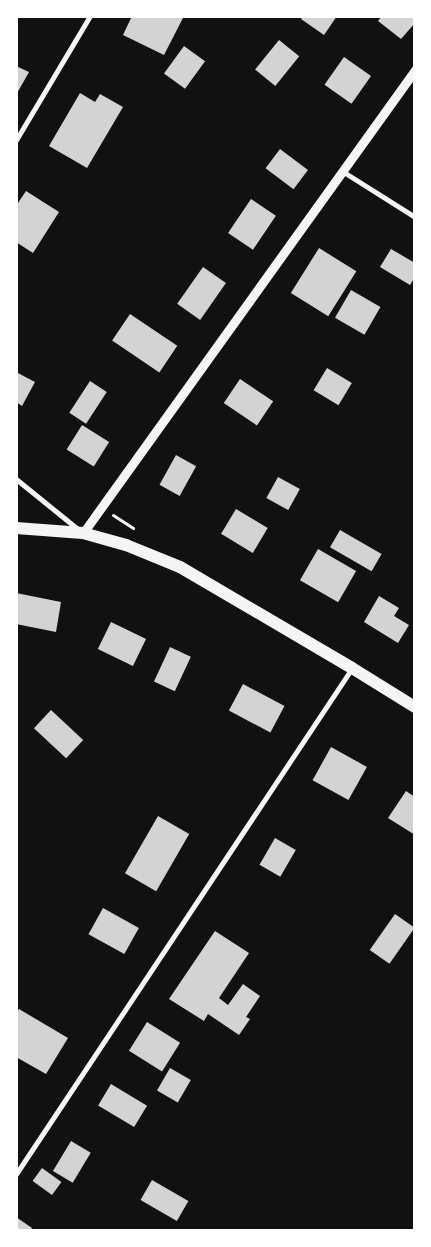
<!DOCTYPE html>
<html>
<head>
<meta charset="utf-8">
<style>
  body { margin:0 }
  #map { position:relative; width:431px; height:1247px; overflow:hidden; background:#111; font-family:Merriweather,serif }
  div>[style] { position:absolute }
  .building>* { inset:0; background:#d3d3d3; transform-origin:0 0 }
  .path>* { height:3px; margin:-1.5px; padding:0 1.5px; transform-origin:1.5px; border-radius:1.5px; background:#f5f5f5 }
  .minor>* { height:5px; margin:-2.5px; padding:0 2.5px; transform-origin:2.5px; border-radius:2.5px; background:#f5f5f5 }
  .tertiary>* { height:9px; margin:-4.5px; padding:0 4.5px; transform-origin:4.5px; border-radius:4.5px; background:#f5f5f5 }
  .primary>* { height:12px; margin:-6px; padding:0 6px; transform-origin:6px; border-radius:6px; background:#f5f5f5 }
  span { translate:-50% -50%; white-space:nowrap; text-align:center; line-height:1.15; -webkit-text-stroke:4px #fff; paint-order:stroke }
  .frame { position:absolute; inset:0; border:18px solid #fff; pointer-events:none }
</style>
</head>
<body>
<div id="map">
  <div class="building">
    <div style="clip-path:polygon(132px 16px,184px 16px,164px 55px,123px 35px)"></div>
    <div style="clip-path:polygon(304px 16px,337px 16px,324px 35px,301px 19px)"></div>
    <div style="clip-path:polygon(382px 16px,415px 16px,415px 23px,401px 39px,378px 21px)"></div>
    <div style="left:279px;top:40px;width:26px;height:38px;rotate:39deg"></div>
    <div style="left:184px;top:46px;width:26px;height:34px;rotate:36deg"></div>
    <div style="left:344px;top:57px;width:33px;height:34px;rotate:35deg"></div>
    <div style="clip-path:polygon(16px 66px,29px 72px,16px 95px)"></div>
    <div style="clip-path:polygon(80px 93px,95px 102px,100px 94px,123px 107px,87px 168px,49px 146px)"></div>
    <div style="left:280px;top:149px;width:35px;height:24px;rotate:37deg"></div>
    <div style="clip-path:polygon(26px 191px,59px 212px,33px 253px,16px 242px,16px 206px)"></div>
    <div style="left:251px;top:199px;width:30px;height:41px;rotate:34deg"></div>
    <div style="left:319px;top:248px;width:44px;height:53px;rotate:32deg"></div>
    <div style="clip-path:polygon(391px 249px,415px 263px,415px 277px,410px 285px,380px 267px)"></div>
    <div style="left:203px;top:267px;width:28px;height:45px;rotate:35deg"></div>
    <div style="left:351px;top:290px;width:34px;height:32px;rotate:30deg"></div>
    <div style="left:130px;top:314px;width:57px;height:32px;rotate:34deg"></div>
    <div style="left:327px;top:368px;width:29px;height:26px;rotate:31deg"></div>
    <div style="clip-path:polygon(16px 372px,35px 382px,22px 406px,16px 402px)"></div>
    <div style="left:240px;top:379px;width:40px;height:29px;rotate:34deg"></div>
    <div style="left:90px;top:381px;width:20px;height:38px;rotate:33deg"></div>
    <div style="left:82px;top:425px;width:32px;height:29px;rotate:32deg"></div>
    <div style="left:176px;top:455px;width:23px;height:34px;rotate:29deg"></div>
    <div style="left:278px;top:477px;width:25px;height:24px;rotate:29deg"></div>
    <div style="left:236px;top:509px;width:37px;height:29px;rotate:31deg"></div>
    <div style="left:340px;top:530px;width:48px;height:20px;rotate:30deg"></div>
    <div style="left:318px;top:549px;width:44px;height:36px;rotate:30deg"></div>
    <div style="clip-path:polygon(16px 593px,61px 602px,56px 632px,16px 624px)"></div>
    <div style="clip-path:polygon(379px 596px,399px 608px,394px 616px,409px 625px,398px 643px,364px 622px)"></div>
    <div style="left:111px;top:622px;width:39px;height:30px;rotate:26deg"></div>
    <div style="left:170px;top:647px;width:23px;height:38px;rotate:25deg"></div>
    <div style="left:243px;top:684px;width:47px;height:30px;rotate:28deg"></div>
    <div style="left:51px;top:710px;width:44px;height:25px;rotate:43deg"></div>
    <div style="left:331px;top:747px;width:41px;height:38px;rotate:29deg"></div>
    <div style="clip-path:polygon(406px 791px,415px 797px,415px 835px,388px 818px)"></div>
    <div style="left:158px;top:816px;width:36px;height:66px;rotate:30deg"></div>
    <div style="left:275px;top:838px;width:24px;height:31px;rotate:30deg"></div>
    <div style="left:103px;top:908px;width:41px;height:30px;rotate:29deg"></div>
    <div style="left:395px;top:914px;width:24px;height:44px;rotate:35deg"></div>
    <div style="clip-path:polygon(215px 931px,249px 953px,219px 998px,228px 1005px,243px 984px,260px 996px,246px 1017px,250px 1019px,239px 1035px,208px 1014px,204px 1021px,169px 999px)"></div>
    <div style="clip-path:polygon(19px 1009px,68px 1038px,46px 1074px,16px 1057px,16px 1013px)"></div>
    <div style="left:147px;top:1022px;width:39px;height:34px;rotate:32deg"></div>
    <div style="left:170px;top:1068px;width:24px;height:26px;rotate:30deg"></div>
    <div style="left:111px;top:1084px;width:42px;height:25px;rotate:31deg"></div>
    <div style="left:71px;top:1141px;width:23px;height:35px;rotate:31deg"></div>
    <div style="left:42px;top:1168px;width:24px;height:16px;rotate:36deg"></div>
    <div style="left:152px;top:1180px;width:42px;height:23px;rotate:30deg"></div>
    <div style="clip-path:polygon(16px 1217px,32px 1228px,30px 1231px,16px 1231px)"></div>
  </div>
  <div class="path">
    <div style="left:113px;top:515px;width:24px;rotate:33deg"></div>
  </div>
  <div class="minor">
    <div style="left:16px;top:140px;width:144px;rotate:-59.2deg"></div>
    <div style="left:342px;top:171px;width:86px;rotate:32.2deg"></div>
    <div style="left:16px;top:479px;width:81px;rotate:39deg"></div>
    <div style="left:16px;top:1174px;width:607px;rotate:-56.41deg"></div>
  </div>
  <div class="tertiary">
    <div style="left:83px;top:533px;width:570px;rotate:-54.36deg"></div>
  </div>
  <div class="primary">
    <div style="left:16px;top:528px;width:67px;rotate:4.3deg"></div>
    <div style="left:83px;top:533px;width:45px;rotate:15.6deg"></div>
    <div style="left:126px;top:545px;width:58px;rotate:22.2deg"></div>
    <div style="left:180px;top:567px;width:199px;rotate:30.4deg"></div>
    <div style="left:352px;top:668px;width:74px;rotate:31.8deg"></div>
  </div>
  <div class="frame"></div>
</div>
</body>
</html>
